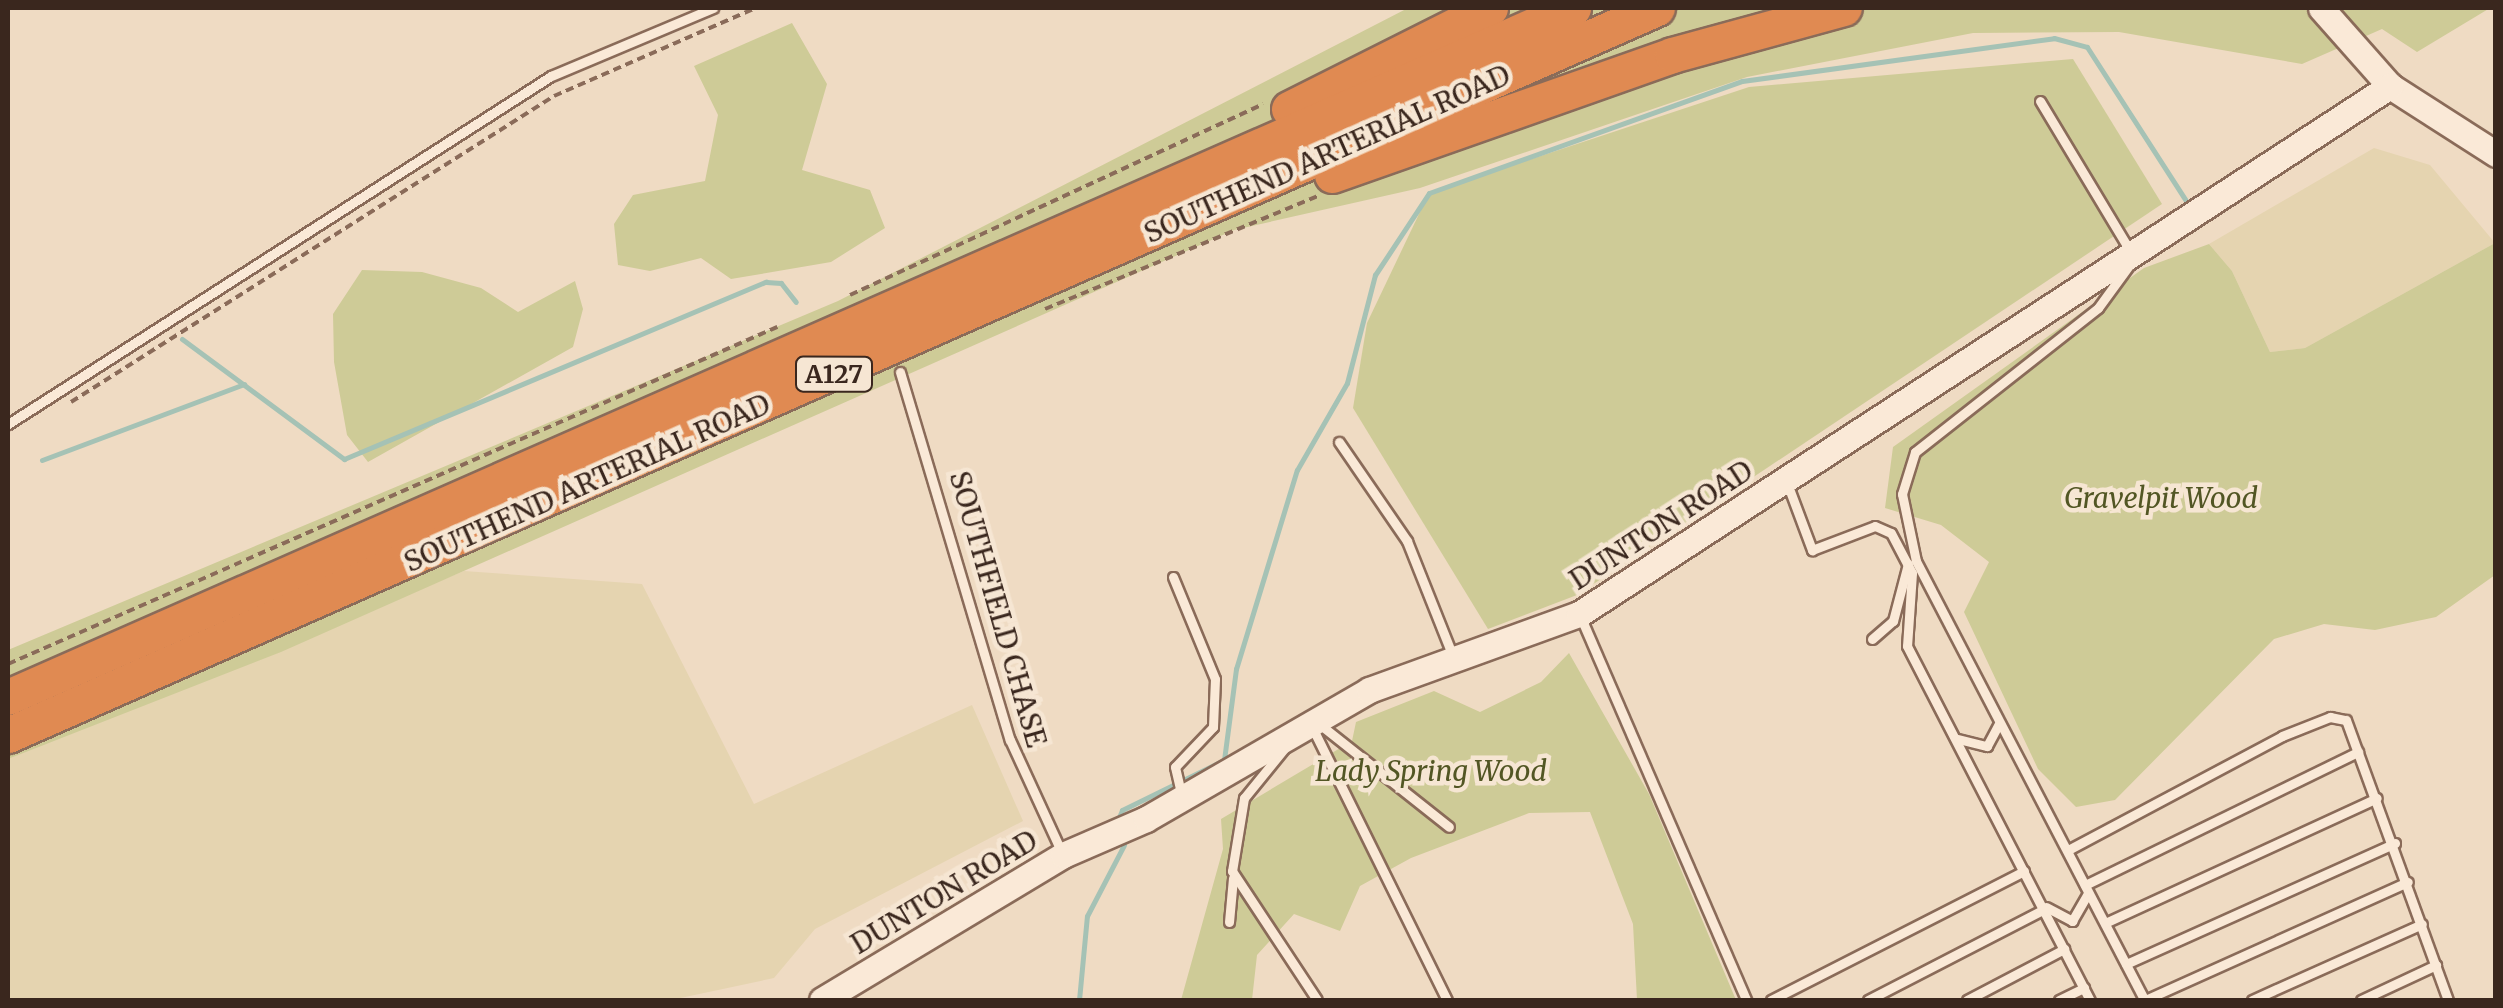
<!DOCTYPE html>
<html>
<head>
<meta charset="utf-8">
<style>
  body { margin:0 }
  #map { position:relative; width:2503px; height:1008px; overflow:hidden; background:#efdbc3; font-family:Merriweather,serif }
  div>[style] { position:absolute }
  .farmland>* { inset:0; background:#e5d4b0 }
  .green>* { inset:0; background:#cecb97 }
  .stream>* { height:5px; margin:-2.5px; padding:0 2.5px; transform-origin:2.5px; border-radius:2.5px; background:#a5c2b5 }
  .path>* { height:4px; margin-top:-2px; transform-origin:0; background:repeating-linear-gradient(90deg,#8a6b59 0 8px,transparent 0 13px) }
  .roads { filter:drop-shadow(2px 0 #8a6b59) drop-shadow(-2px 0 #8a6b59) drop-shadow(0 2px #8a6b59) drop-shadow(0 -2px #8a6b59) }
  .lane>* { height:9px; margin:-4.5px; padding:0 4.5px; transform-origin:4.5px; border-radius:4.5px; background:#fae9d7 }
  .secondary>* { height:25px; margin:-12.5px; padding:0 12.5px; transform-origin:12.5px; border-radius:12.5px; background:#fae9d7 }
  .highway>* { height:35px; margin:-17.5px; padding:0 17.5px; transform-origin:17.5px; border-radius:17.5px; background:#e08a52 }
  span { translate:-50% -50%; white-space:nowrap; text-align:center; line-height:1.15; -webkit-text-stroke:9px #f6e6d3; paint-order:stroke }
  .shield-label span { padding:2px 8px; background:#f6e6d3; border:2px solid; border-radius:8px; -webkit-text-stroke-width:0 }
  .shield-label { font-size:25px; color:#3a271e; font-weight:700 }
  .street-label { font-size:28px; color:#3a271e }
  .park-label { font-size:28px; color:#525624; font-style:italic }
  .frame { position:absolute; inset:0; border:10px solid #3a271e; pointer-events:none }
</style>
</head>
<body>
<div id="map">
  <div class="farmland">
    <div style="clip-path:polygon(2374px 148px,2430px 165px,2495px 243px,2305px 348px,2270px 352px,2232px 271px,2209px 244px)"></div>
    <div style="clip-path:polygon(464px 571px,642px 584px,754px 804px,972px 705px,1023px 821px,815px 929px,774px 978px,671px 1000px,8px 1000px,8px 759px)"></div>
  </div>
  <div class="green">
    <div style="clip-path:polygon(1408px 8px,2490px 8px,2417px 52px,2382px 29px,2302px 64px,2119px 32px,1973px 33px,1747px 77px,1420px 188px,1234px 230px,281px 652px,8px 759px,8px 650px,838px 301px)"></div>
    <div style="clip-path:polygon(792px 23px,827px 84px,802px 170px,870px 190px,885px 228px,831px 262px,731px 279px,701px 258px,650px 271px,618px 265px,614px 224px,633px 195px,705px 181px,718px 115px,694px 66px)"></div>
    <div style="clip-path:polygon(2073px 59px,2162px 204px,1577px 595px,1488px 629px,1353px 408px,1367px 323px,1429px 193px,1749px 87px)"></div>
    <div style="clip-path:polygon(2495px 243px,2495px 575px,2436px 617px,2375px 630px,2324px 624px,2274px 639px,2115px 800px,2076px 807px,2038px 769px,1964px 612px,1989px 562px,1941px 525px,1885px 508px,1893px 447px,2144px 268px,2209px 244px,2232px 271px,2270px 352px,2305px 348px)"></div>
    <div style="clip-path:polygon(362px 270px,422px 272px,481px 288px,518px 312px,575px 281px,583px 309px,573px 347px,368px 462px,347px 435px,334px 362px,333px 314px)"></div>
    <div style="clip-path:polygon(1569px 653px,1649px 794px,1736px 1000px,1637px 1000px,1633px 924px,1590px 812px,1529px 813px,1411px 858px,1360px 886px,1340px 931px,1294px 914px,1257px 955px,1252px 1000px,1181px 1000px,1223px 849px,1221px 819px,1352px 741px,1356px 722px,1434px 691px,1480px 712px,1541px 682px)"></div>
  </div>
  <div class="stream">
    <div style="left:182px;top:339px;width:202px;rotate:36.5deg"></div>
    <div style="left:344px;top:459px;width:458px;rotate:-22.8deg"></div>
    <div style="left:766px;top:282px;width:15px;rotate:4deg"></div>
    <div style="left:781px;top:283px;width:24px;rotate:52deg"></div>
    <div style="left:42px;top:460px;width:216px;rotate:-20.6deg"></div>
    <div style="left:1117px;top:822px;width:13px;rotate:-67deg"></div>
    <div style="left:1122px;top:810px;width:114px;rotate:-26.1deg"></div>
    <div style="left:1224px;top:760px;width:92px;rotate:-82.5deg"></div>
    <div style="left:1236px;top:669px;width:208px;rotate:-73deg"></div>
    <div style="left:1297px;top:470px;width:100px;rotate:-60.1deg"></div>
    <div style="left:1347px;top:383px;width:112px;rotate:-75.5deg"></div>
    <div style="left:1375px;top:275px;width:98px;rotate:-56.6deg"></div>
    <div style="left:1429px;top:193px;width:332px;rotate:-19.7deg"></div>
    <div style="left:1742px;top:81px;width:315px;rotate:-7.8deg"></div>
    <div style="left:2054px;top:38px;width:34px;rotate:15deg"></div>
    <div style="left:2087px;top:47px;width:188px;rotate:57.2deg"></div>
    <div style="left:1079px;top:1000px;width:84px;rotate:-84.6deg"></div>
    <div style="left:1087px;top:916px;width:80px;rotate:-62.5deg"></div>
  </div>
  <div class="path">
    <div style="left:850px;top:295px;width:455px;rotate:-24.8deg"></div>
    <div style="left:1045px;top:309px;width:295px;rotate:-22.5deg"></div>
    <div style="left:71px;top:402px;width:572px;rotate:-32.36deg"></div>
    <div style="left:554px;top:96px;width:219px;rotate:-23.6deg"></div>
    <div style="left:8px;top:664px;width:840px;rotate:-23.66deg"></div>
  </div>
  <div class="roads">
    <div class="lane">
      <div style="left:2040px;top:101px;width:175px;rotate:59deg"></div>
      <div style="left:2130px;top:264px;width:54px;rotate:126deg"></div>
      <div style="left:2098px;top:308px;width:233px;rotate:141.8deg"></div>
      <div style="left:1915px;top:452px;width:44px;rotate:107.2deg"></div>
      <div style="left:1902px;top:494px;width:68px;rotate:78.2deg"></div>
      <div style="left:1916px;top:561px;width:495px;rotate:62.5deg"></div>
      <div style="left:900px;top:372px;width:384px;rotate:73.4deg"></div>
      <div style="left:1010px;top:740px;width:124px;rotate:65.3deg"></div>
      <div style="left:8px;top:424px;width:645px;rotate:-32.66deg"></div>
      <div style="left:551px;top:76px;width:176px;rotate:-22.8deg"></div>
      <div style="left:1339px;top:442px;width:120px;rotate:55.5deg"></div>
      <div style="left:1407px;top:541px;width:122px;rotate:68.3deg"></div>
      <div style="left:1787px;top:483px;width:72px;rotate:69.5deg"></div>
      <div style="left:1812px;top:550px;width:67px;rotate:-20.9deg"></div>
      <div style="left:1875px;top:526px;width:17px;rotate:24deg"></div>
      <div style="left:1891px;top:533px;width:45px;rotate:62.3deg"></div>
      <div style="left:1912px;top:573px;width:73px;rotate:93.9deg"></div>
      <div style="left:1907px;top:646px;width:399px;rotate:62.7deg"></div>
      <div style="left:1173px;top:577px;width:110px;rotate:67.6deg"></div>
      <div style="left:1215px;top:679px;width:48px;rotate:92.4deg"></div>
      <div style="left:1213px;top:727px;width:55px;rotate:133.5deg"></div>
      <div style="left:1175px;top:767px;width:27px;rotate:77deg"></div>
      <div style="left:1581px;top:618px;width:416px;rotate:66.6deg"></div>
      <div style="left:1872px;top:639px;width:28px;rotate:-41deg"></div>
      <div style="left:1893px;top:621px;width:59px;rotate:-75.3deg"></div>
      <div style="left:1318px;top:723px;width:167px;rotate:38.4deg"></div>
      <div style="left:1311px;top:725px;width:307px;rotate:63.7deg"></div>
      <div style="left:1292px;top:739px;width:76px;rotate:129.1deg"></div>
      <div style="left:1244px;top:798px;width:74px;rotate:99.3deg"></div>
      <div style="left:1232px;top:871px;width:154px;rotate:56.6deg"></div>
      <div style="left:1958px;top:739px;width:30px;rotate:14deg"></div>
      <div style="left:1987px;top:746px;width:26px;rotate:-62deg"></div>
      <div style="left:2068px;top:850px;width:242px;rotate:-28deg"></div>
      <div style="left:2282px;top:736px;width:52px;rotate:-21.6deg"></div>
      <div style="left:2330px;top:717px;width:16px;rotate:11deg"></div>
      <div style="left:2346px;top:720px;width:298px;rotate:70deg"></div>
      <div style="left:2085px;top:885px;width:304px;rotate:-26deg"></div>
      <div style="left:2046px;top:907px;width:30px;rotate:28deg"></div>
      <div style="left:2072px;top:921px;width:32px;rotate:-60deg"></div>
      <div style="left:1229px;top:922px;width:44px;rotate:-84.8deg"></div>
      <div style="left:2105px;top:923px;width:299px;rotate:-24.7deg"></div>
      <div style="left:2126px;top:964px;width:295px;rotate:-24.2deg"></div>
      <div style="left:1771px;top:1000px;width:284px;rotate:-27deg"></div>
      <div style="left:1868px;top:1000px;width:198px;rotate:-27.3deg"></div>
      <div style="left:1967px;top:1000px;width:110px;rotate:-27.7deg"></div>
      <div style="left:2059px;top:1000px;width:28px;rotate:-26deg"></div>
      <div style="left:2145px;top:1000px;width:288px;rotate:-24.2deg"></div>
      <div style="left:2252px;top:1000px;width:186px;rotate:-24.1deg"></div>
      <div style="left:2361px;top:1000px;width:83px;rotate:-25deg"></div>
    </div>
    <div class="secondary">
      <div style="left:2321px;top:8px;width:104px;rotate:48.5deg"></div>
      <div style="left:2390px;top:86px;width:126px;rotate:32.7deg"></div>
      <div style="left:822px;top:1000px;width:281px;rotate:-31deg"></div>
      <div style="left:1063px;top:855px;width:90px;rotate:-23.4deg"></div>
      <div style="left:1146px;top:819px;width:258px;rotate:-30deg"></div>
      <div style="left:1369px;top:690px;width:223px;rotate:-19.9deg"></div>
      <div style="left:1579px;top:614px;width:968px;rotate:-33.07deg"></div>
    </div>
    <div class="highway">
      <div style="left:1289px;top:109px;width:225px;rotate:-26.7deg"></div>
      <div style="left:1332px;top:175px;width:361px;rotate:-19.4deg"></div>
      <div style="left:1672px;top:55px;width:178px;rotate:-15.3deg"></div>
      <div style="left:8px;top:697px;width:1710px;rotate:-23.76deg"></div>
      <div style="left:8px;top:735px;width:1802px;rotate:-23.79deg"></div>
    </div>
  </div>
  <div class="shield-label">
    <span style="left:834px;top:374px">A127</span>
  </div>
  <div class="street-label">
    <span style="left:1327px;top:154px;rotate:-24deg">SOUTHEND ARTERIAL ROAD</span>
    <span style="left:587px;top:483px;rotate:-24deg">SOUTHEND ARTERIAL ROAD</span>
    <span style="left:1661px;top:525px;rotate:-33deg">DUNTON ROAD</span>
    <span style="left:998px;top:609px;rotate:74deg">SOUTHFIELD CHASE</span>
    <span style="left:944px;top:892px;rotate:-31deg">DUNTON ROAD</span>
  </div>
  <div class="park-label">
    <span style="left:2161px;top:498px">Gravelpit Wood</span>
    <span style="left:1431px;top:771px">Lady Spring Wood</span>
  </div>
  <div class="frame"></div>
</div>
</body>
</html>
